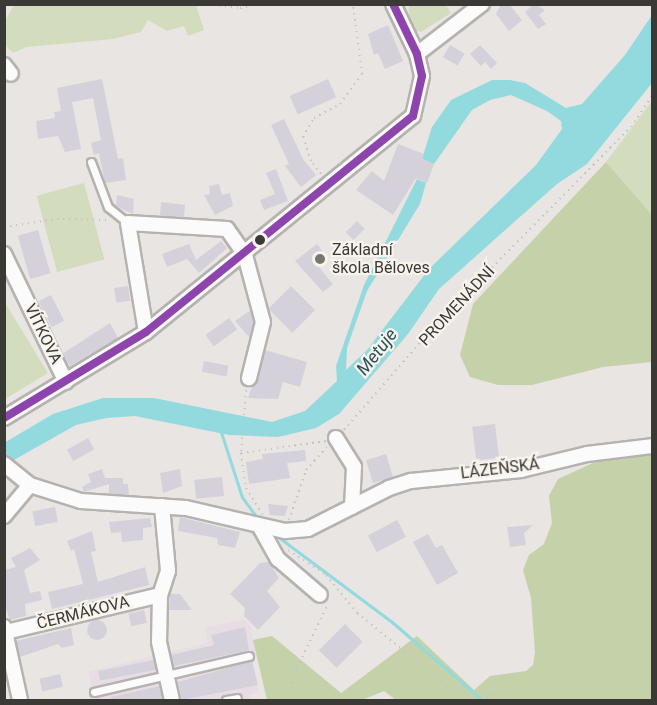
<!DOCTYPE html>
<html>
<head>
<meta charset="utf-8">
<style>
  body { margin:0 }
  #map { position:relative; width:657px; height:705px; overflow:hidden; background:#e8e5e2; font-family:Roboto,sans-serif }
  div>[style] { position:absolute }
  .industrial>* { inset:0; background:#e9dde5 }
  .green>* { inset:0; background:#d3dcbd; transform-origin:0 0 }
  .forest>* { inset:0; background:#c5d1a9 }
  .water>* { inset:0; background:#93dadf }
  .stream>* { height:3px; margin:-1.5px; padding:0 1.5px; transform-origin:1.5px; border-radius:1.5px; background:#93dadf }
  .building>* { inset:0; background:#d5d1da; transform-origin:0 0 }
  .round { border-radius:50% }
  .path>* { height:2px; margin-top:-1px; transform-origin:0; background:repeating-linear-gradient(90deg,#c4c4c3 0 1.5px,transparent 0 6px) }
  .roads { filter:drop-shadow(2px 0 #b5b2b0) drop-shadow(-2px 0 #b5b2b0) drop-shadow(0 2px #b5b2b0) drop-shadow(0 -2px #b5b2b0) }
  .lane>* { height:7px; margin:-3.5px; padding:0 3.5px; transform-origin:3.5px; border-radius:3.5px; background:#fcfbfb }
  .street>* { height:14px; margin:-7px; padding:0 7px; transform-origin:7px; border-radius:7px; background:#fcfbfb }
  .bus-1>* { height:8px; margin:-4px; padding:0 4px; transform-origin:4px; border-radius:4px; background:#8e44ad }
  .dots>* { width:16px; height:16px; translate:-50% -50%; box-sizing:border-box; border:3px solid #f8f3ec; border-radius:50% }
  span { translate:-50% -50%; white-space:nowrap; text-align:center; line-height:1.15; -webkit-text-stroke:4.5px #f8f3ec; paint-order:stroke }
  .poi-label { font-size:16px; color:#3b3936 }
  .left { translate:0 -50%; text-align:left }
  .street-label { font-size:16px; color:#3b3936 }
  .water-label { font-size:18px; color:#265457; font-style:italic }
  .frame { position:absolute; inset:0; border:6px solid #3b3936; pointer-events:none }
</style>
</head>
<body>
<div id="map">
  <div class="industrial">
    <div style="clip-path:polygon(244px 619px,250px 625px,257px 656px,252px 664px,259px 693px,249px 695px,250px 700px,95px 700px,88px 672px,208px 643px,205px 628px)"></div>
  </div>
  <div class="green">
    <div style="clip-path:polygon(196px 5px,204px 30px,188px 36px,184px 26px,167px 31px,148px 20px,141px 32px,113px 39px,26px 47px,13px 53px,5px 45px,5px 21px,14px 5px)"></div>
    <div style="clip-path:polygon(409px 5px,446px 5px,451px 13px,421px 32px,414px 30px,409px 20px)"></div>
    <div style="clip-path:polygon(652px 101px,652px 215px,606px 162px)"></div>
    <div style="left:84px;top:183px;width:79px;height:49px;rotate:75deg"></div>
    <div style="clip-path:polygon(4px 301px,48px 373px,5px 399px,4px 399px)"></div>
  </div>
  <div class="forest">
    <div style="clip-path:polygon(606px 162px,652px 215px,652px 362px,603px 367px,532px 385px,498px 385px,470px 377px,460px 355px,473px 304px)"></div>
    <div style="clip-path:polygon(652px 436px,652px 700px,396px 700px,384px 691px,362px 700px,267px 700px,253px 640px,272px 636px,341px 693px,417px 636px,474px 690px,490px 676px,526px 671px,533px 665px,535px 652px,531px 598px,523px 570px,529px 555px,544px 544px,552px 523px,549px 496px,558px 479px)"></div>
  </div>
  <div class="water">
    <div style="clip-path:polygon(652px 15px,652px 83px,587px 164px,557px 184px,439px 289px,408px 334px,339px 414px,316px 428px,278px 437px,229px 435px,135px 416px,106px 418px,76px 425px,5px 465px,4px 443px,53px 414px,103px 398px,154px 398px,272px 422px,305px 411px,337px 381px,336px 366px,364px 285px,417px 179px,426px 183px,420px 204px,367px 291px,347px 348px,346px 370px,367px 350px,429px 269px,536px 165px,562px 129px,561px 121px,547px 111px,511px 95px,490px 100px,472px 110px,434px 164px,422px 159px,432px 127px,451px 100px,492px 80px,510px 80px,525px 83px,566px 108px,582px 104px,625px 55px)"></div>
  </div>
  <div class="stream">
    <div style="left:220px;top:429px;width:71px;rotate:72.1deg"></div>
    <div style="left:242px;top:497px;width:27px;rotate:54deg"></div>
    <div style="left:277px;top:536px;width:144px;rotate:36.8deg"></div>
    <div style="left:392px;top:622px;width:119px;rotate:40.9deg"></div>
  </div>
  <div class="building">
    <div style="clip-path:polygon(509px 4px,522px 20px,509px 31px,496px 14px,500px 6px)"></div>
    <div style="clip-path:polygon(534px 4px,545px 10px,539px 15px,546px 24px,538px 29px,525px 12px)"></div>
    <div style="clip-path:polygon(388px 25px,403px 61px,385px 69px,378px 53px,374px 55px,368px 34px)"></div>
    <div style="left:450px;top:45px;width:17px;height:14px;rotate:31deg"></div>
    <div style="clip-path:polygon(480px 45px,497px 63px,491px 69px,485px 62px,481px 66px,470px 54px)"></div>
    <div style="clip-path:polygon(102px 79px,118px 159px,123px 158px,126px 180px,105px 183px,99px 153px,94px 155px,91px 143px,101px 140px,93px 98px,72px 102px,81px 149px,65px 152px,58px 136px,38px 139px,36px 121px,55px 118px,54px 112px,61px 111px,57px 88px)"></div>
    <div style="left:328px;top:79px;width:20px;height:42px;rotate:66deg"></div>
    <div style="clip-path:polygon(284px 119px,303px 159px,316px 175px,301px 187px,285px 166px,289px 164px,271px 125px)"></div>
    <div style="clip-path:polygon(398px 144px,424px 154px,422px 159px,434px 164px,427px 183px,416px 178px,393px 215px,356px 190px,372px 171px,384px 181px)"></div>
    <div style="clip-path:polygon(276px 169px,288px 201px,264px 210px,260px 200px,275px 194px,266px 173px)"></div>
    <div style="clip-path:polygon(219px 184px,222px 195px,230px 193px,233px 206px,215px 215px,204px 195px,210px 194px,209px 186px)"></div>
    <div style="clip-path:polygon(117px 195px,134px 199px,133px 214px,116px 206px)"></div>
    <div style="clip-path:polygon(161px 202px,185px 205px,184px 217px,160px 216px)"></div>
    <div style="left:357px;top:221px;width:11px;height:16px;rotate:45deg"></div>
    <div style="left:38px;top:230px;width:45px;height:21px;rotate:74deg"></div>
    <div style="clip-path:polygon(221px 241px,227px 248px,199px 273px,187px 259px,167px 267px,162px 254px,189px 244px,196px 260px)"></div>
    <div style="clip-path:polygon(317px 244px,327px 257px,317px 265px,333px 284px,323px 292px,295px 261px)"></div>
    <div style="left:128px;top:286px;width:15px;height:14px;rotate:82deg"></div>
    <div style="left:291px;top:286px;width:34px;height:32px;rotate:45deg"></div>
    <div style="left:51px;top:295px;width:29px;height:14px;rotate:63deg"></div>
    <div style="clip-path:polygon(251px 310px,254px 322px,250px 338px,235px 321px)"></div>
    <div style="left:229px;top:318px;width:14px;height:29px;rotate:54deg"></div>
    <div style="clip-path:polygon(110px 323px,118px 338px,70px 366px,62px 354px)"></div>
    <div style="clip-path:polygon(265px 350px,307px 362px,300px 387px,283px 382px,278px 399px,248px 398px)"></div>
    <div style="left:204px;top:361px;width:25px;height:11px;rotate:11deg"></div>
    <div style="left:495px;top:424px;width:34px;height:23px;rotate:83deg"></div>
    <div style="left:88px;top:438px;width:13px;height:24px;rotate:61deg"></div>
    <div style="clip-path:polygon(305px 450px,306px 461px,287px 463px,290px 478px,249px 484px,246px 462px,263px 459px,262px 454px)"></div>
    <div style="left:386px;top:454px;width:24px;height:21px;rotate:73deg"></div>
    <div style="clip-path:polygon(102px 469px,105px 478px,123px 478px,123px 484px,128px 484px,129px 495px,109px 494px,109px 484px,84px 492px,82px 487px,91px 482px,88px 474px)"></div>
    <div style="clip-path:polygon(180px 469px,182px 486px,163px 493px,160px 473px)"></div>
    <div style="left:222px;top:477px;width:19px;height:28px;rotate:84deg"></div>
    <div style="clip-path:polygon(268px 504px,288px 506px,285px 516px,270px 515px)"></div>
    <div style="left:55px;top:507px;width:15px;height:23px;rotate:79deg"></div>
    <div style="clip-path:polygon(180px 517px,240px 532px,235px 548px,218px 545px,217px 538px,178px 531px)"></div>
    <div style="clip-path:polygon(150px 518px,152px 527px,143px 528px,143px 540px,122px 542px,121px 532px,111px 533px,109px 522px)"></div>
    <div style="left:397px;top:520px;width:19px;height:33px;rotate:62deg"></div>
    <div style="clip-path:polygon(533px 525px,524px 533px,526px 545px,510px 547px,507px 527px)"></div>
    <div style="clip-path:polygon(92px 531px,96px 551px,91px 552px,98px 582px,145px 567px,149px 585px,52px 609px,48px 592px,83px 584px,74px 549px,71px 551px,67px 541px)"></div>
    <div style="clip-path:polygon(428px 534px,436px 548px,442px 545px,458px 573px,437px 585px,413px 542px)"></div>
    <div style="clip-path:polygon(30px 548px,40px 560px,24px 570px,30px 593px,40px 591px,42px 600px,25px 604px,26px 616px,10px 620px,4px 603px,4px 570px,16px 567px,11px 558px)"></div>
    <div style="clip-path:polygon(269px 562px,279px 578px,267px 591px,280px 607px,258px 630px,244px 616px,245px 608px,230px 594px,260px 563px)"></div>
    <div style="clip-path:polygon(170px 594px,180px 594px,192px 610px,169px 610px)"></div>
    <div style="left:144px;top:610px;width:13px;height:16px;rotate:77deg"></div>
    <div class="round" style="left:87px;top:620px;width:20px;height:20px"></div>
    <div style="left:345px;top:624px;width:25px;height:37px;rotate:45deg"></div>
    <div style="clip-path:polygon(245px 627px,249px 650px,174px 666px,171px 655px,214px 645px,211px 635px)"></div>
    <div style="clip-path:polygon(71px 628px,74px 645px,62px 648px,58px 644px,20px 657px,16px 641px)"></div>
    <div style="left:154px;top:660px;width:10px;height:57px;rotate:79deg"></div>
    <div style="clip-path:polygon(252px 661px,258px 685px,182px 700px,178px 682px)"></div>
    <div style="left:60px;top:674px;width:13px;height:21px;rotate:77deg"></div>
    <div style="clip-path:polygon(160px 686px,163px 700px,112px 700px,111px 697px)"></div>
  </div>
  <div class="path">
    <div style="left:207px;top:4px;width:33px;rotate:7deg"></div>
    <div style="left:240px;top:8px;width:19px;rotate:-12deg"></div>
    <div style="left:321px;top:174px;width:16px;rotate:-128deg"></div>
    <div style="left:311px;top:161px;width:25px;rotate:-108deg"></div>
    <div style="left:303px;top:137px;width:22px;rotate:-60deg"></div>
    <div style="left:314px;top:118px;width:30px;rotate:-28deg"></div>
    <div style="left:340px;top:104px;width:37px;rotate:-54deg"></div>
    <div style="left:362px;top:74px;width:71px;rotate:-97.3deg"></div>
    <div style="left:4px;top:227px;width:54px;rotate:-8.6deg"></div>
    <div style="left:57px;top:219px;width:52px;rotate:1.1deg"></div>
    <div style="left:246px;top:390px;width:63px;rotate:94.5deg"></div>
    <div style="left:241px;top:453px;width:35px;rotate:82deg"></div>
    <div style="left:246px;top:488px;width:31px;rotate:58deg"></div>
    <div style="left:344px;top:430px;width:142px;rotate:-49deg"></div>
    <div style="left:437px;top:323px;width:276px;rotate:-45.3deg"></div>
    <div style="left:631px;top:127px;width:37px;rotate:-56deg"></div>
    <div style="left:241px;top:453px;width:86px;rotate:-8deg"></div>
    <div style="left:289px;top:520px;width:53px;rotate:-71.2deg"></div>
    <div style="left:306px;top:470px;width:31px;rotate:-48deg"></div>
    <div style="left:288px;top:550px;width:45px;rotate:33.3deg"></div>
    <div style="left:326px;top:575px;width:49px;rotate:50.8deg"></div>
    <div style="left:357px;top:613px;width:139px;rotate:38.9deg"></div>
    <div style="left:287px;top:700px;width:34px;rotate:-73deg"></div>
    <div style="left:297px;top:668px;width:71px;rotate:-64.2deg"></div>
    <div style="left:481px;top:700px;width:14px;rotate:-21deg"></div>
    <div style="left:494px;top:695px;width:9px;rotate:36deg"></div>
  </div>
  <div class="roads">
    <div class="lane">
      <div style="left:91px;top:162px;width:48px;rotate:69.3deg"></div>
      <div style="left:108px;top:207px;width:26px;rotate:39deg"></div>
      <div style="left:94px;top:692px;width:159px;rotate:-13.1deg"></div>
      <div style="left:226px;top:700px;width:11px;rotate:-10deg"></div>
    </div>
    <div class="street">
      <div style="left:417px;top:54px;width:82px;rotate:-37.6deg"></div>
      <div style="left:4px;top:65px;width:11px;rotate:52deg"></div>
      <div style="left:4px;top:254px;width:142px;rotate:64.2deg"></div>
      <div style="left:146px;top:332px;width:110px;rotate:-99.4deg"></div>
      <div style="left:128px;top:223px;width:99px;rotate:3.5deg"></div>
      <div style="left:227px;top:229px;width:32px;rotate:55deg"></div>
      <div style="left:245px;top:255px;width:69px;rotate:75deg"></div>
      <div style="left:263px;top:322px;width:58px;rotate:104deg"></div>
      <div style="left:4px;top:418px;width:166px;rotate:-31.2deg"></div>
      <div style="left:146px;top:332px;width:343px;rotate:-39deg"></div>
      <div style="left:413px;top:116px;width:41px;rotate:-77.3deg"></div>
      <div style="left:422px;top:76px;width:23px;rotate:-103deg"></div>
      <div style="left:417px;top:54px;width:55px;rotate:-115.6deg"></div>
      <div style="left:336px;top:438px;width:34px;rotate:58deg"></div>
      <div style="left:354px;top:467px;width:40px;rotate:92.9deg"></div>
      <div style="left:4px;top:464px;width:33px;rotate:39deg"></div>
      <div style="left:30px;top:485px;width:53px;rotate:17.4deg"></div>
      <div style="left:81px;top:501px;width:105px;rotate:3.8deg"></div>
      <div style="left:186px;top:508px;width:102px;rotate:13.1deg"></div>
      <div style="left:285px;top:531px;width:23px;rotate:-5deg"></div>
      <div style="left:308px;top:529px;width:91px;rotate:-26.8deg"></div>
      <div style="left:389px;top:488px;width:23px;rotate:-18deg"></div>
      <div style="left:411px;top:481px;width:111px;rotate:-5.7deg"></div>
      <div style="left:521px;top:470px;width:68px;rotate:-13.6deg"></div>
      <div style="left:587px;top:454px;width:65px;rotate:-7deg"></div>
      <div style="left:162px;top:506px;width:65px;rotate:84.7deg"></div>
      <div style="left:168px;top:571px;width:25px;rotate:108deg"></div>
      <div style="left:160px;top:595px;width:47px;rotate:91.2deg"></div>
      <div style="left:159px;top:642px;width:59px;rotate:77.4deg"></div>
      <div style="left:4px;top:516px;width:40px;rotate:-50deg"></div>
      <div style="left:260px;top:527px;width:37px;rotate:61deg"></div>
      <div style="left:278px;top:559px;width:55px;rotate:40.6deg"></div>
      <div style="left:4px;top:627px;width:75px;rotate:77.6deg"></div>
      <div style="left:6px;top:632px;width:158px;rotate:-13.5deg"></div>
    </div>
  </div>
  <div class="bus-1">
    <div style="left:4px;top:418px;width:166px;rotate:-31.2deg"></div>
    <div style="left:146px;top:332px;width:343px;rotate:-39deg"></div>
    <div style="left:413px;top:116px;width:41px;rotate:-77.3deg"></div>
    <div style="left:422px;top:76px;width:23px;rotate:-103deg"></div>
    <div style="left:417px;top:54px;width:55px;rotate:-115.6deg"></div>
  </div>
  <div class="dots">
    <div style="left:260px;top:240px;background:#3b3936"></div>
    <div style="left:320px;top:259px;background:#787572"></div>
  </div>
  <div class="poi-label">
    <span class="left" style="left:332px;top:259px">Základní<br>škola Běloves</span>
  </div>
  <div class="street-label">
    <span style="left:457px;top:306px;rotate:-47deg">PROMENÁDNÍ</span>
    <span style="left:43px;top:334px;rotate:64deg">VÍTKOVA</span>
    <span style="left:500px;top:469px;rotate:-7deg">LÁZEŇSKÁ</span>
    <span style="left:83px;top:613px;rotate:-14deg">ČERMÁKOVA</span>
  </div>
  <div class="water-label">
    <span style="left:377px;top:352px;rotate:-52deg">Metuje</span>
  </div>
  <div class="frame"></div>
</div>
</body>
</html>
